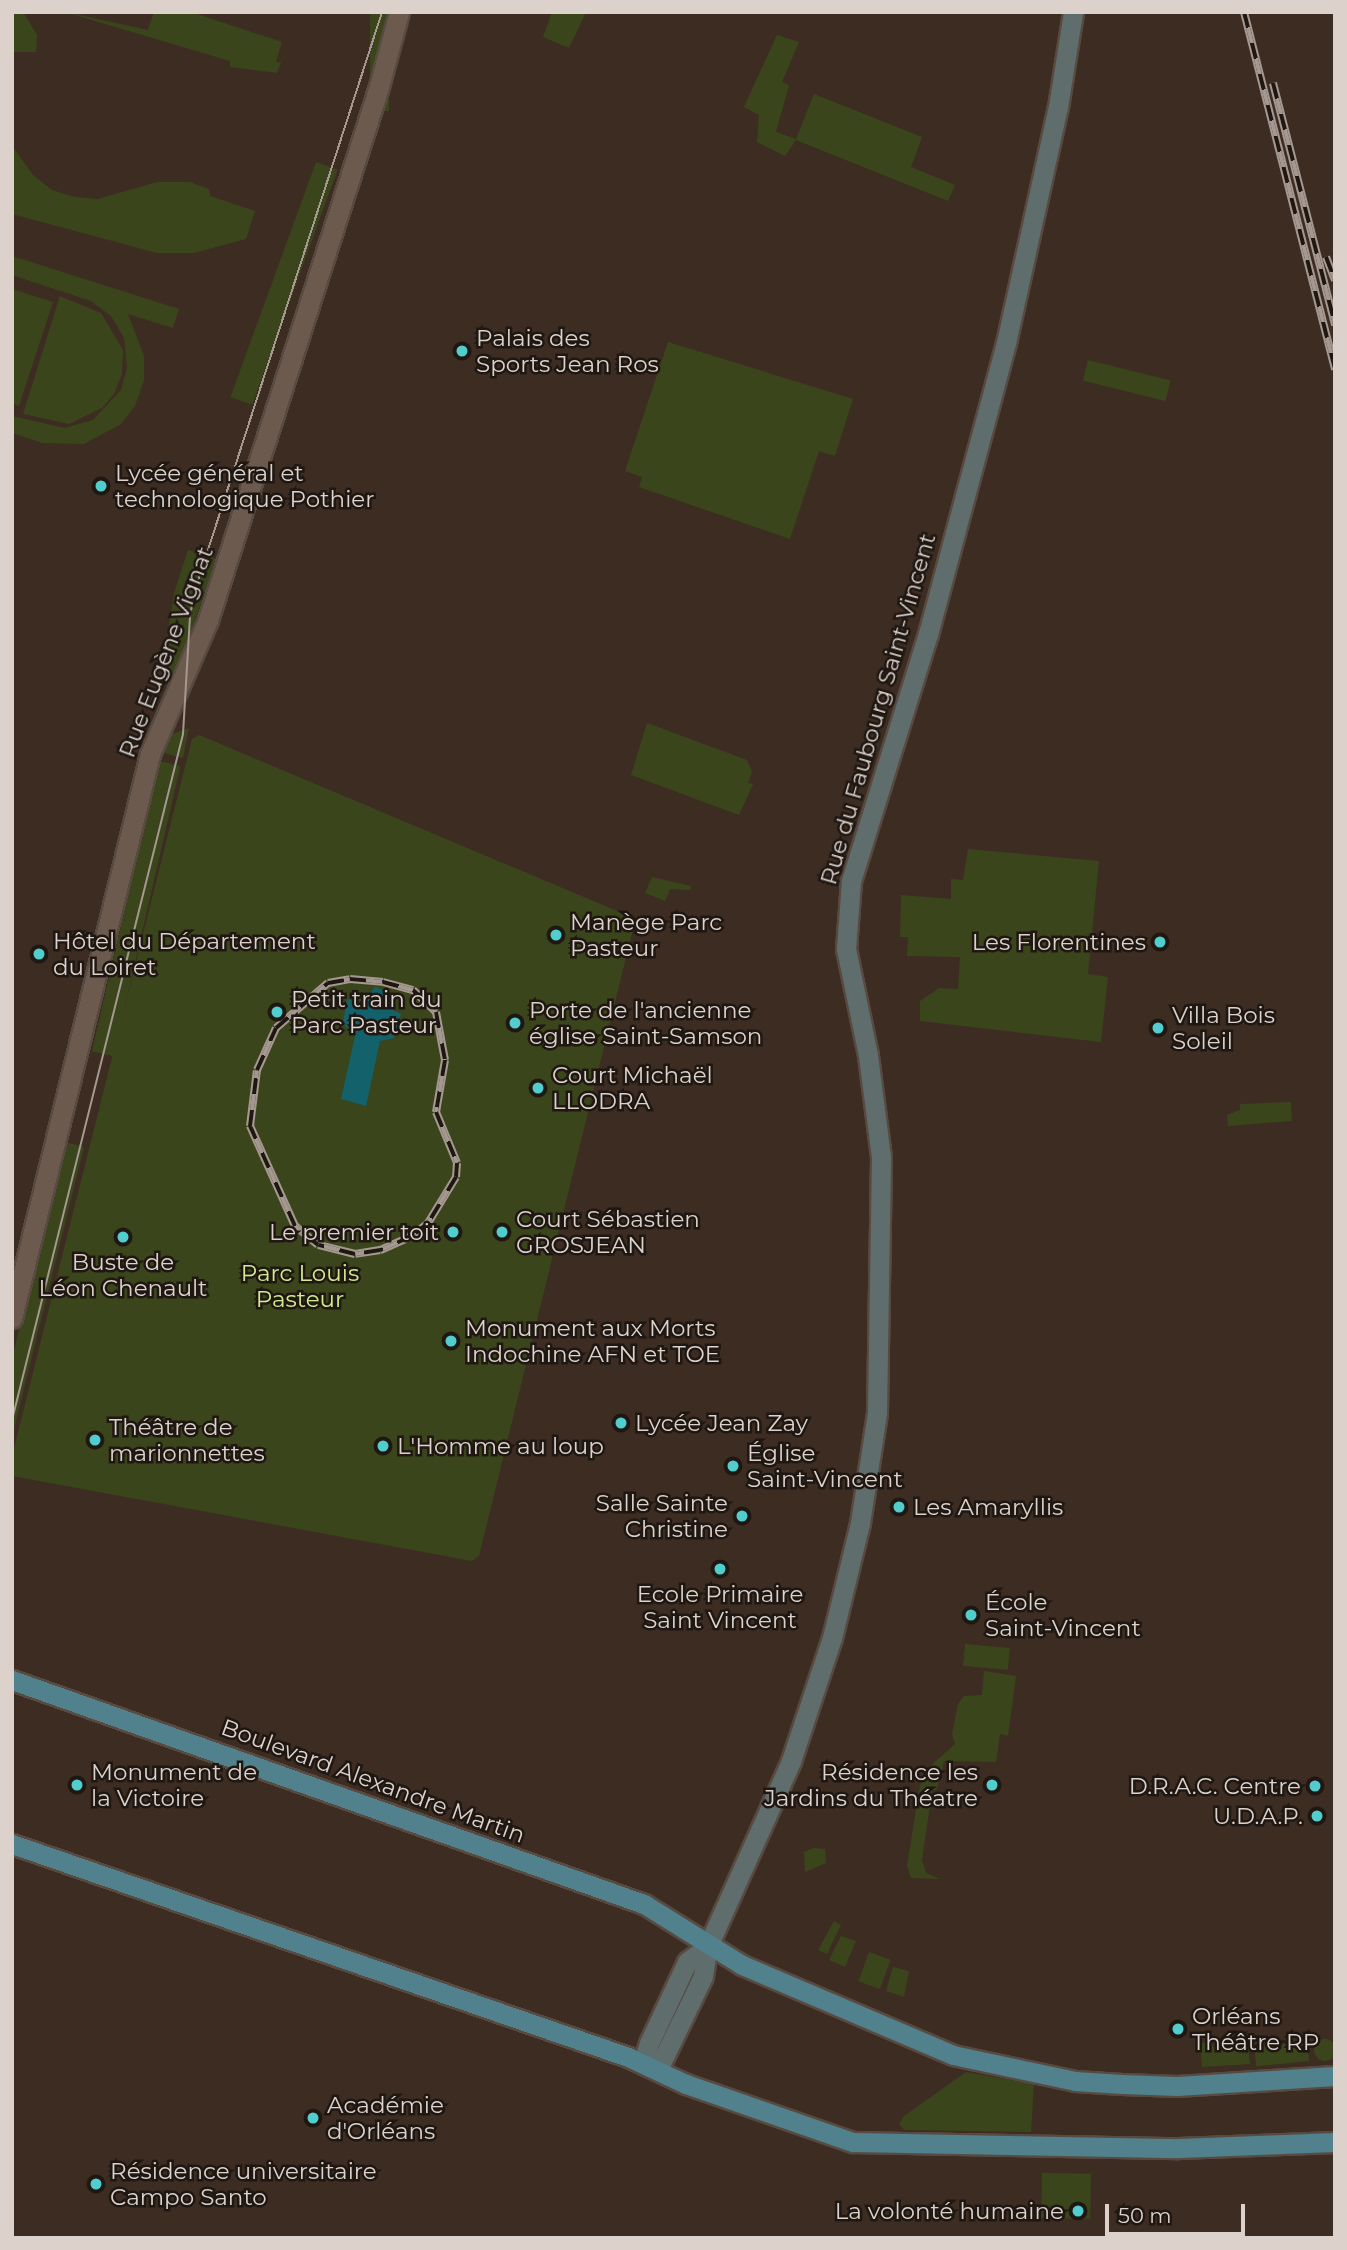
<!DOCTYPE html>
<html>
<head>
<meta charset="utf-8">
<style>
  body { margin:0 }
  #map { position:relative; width:1347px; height:2250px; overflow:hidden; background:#3d2c22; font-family:Montserrat,sans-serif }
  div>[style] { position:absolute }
  .green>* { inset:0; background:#3b451b; transform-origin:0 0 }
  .round { border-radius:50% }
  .water>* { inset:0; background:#13616b }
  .roads { filter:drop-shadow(2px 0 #584a41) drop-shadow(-2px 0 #584a41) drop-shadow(0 2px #584a41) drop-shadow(0 -2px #584a41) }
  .tertiary>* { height:19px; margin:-9.5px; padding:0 9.5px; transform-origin:9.5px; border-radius:9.5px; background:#6d5a4f }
  .secondary>* { height:19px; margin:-9.5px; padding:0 9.5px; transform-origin:9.5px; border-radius:9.5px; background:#5f6e6d }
  .primary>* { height:19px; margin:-9.5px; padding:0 9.5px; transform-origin:9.5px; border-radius:9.5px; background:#50818c }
  .tram>* { height:2px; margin:-1px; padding:0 1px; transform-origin:1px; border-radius:1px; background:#a59891 }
  .rail>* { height:8px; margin-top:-4px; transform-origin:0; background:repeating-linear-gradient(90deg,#1e1712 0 16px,#a59891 0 32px); box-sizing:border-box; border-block:2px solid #a59891 }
  .dots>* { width:19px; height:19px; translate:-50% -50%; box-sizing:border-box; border:4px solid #1e1712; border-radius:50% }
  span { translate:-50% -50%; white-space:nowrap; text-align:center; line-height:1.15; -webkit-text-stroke:5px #1e1712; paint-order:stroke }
  .poi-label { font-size:23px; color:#dcd1cb }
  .left { translate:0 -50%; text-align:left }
  .right { translate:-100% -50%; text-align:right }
  .street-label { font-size:23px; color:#dcd1cb }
  .park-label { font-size:23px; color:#d3eb8e }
  .frame { position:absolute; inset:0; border:14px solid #dcd1cb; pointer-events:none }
  .scale { position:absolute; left:1105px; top:2204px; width:140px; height:32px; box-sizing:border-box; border:4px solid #dcd1cb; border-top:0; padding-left:9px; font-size:21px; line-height:24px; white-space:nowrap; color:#dcd1cb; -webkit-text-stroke:5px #1e1712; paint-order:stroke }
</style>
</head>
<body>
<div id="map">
  <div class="green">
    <div style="clip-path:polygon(12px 12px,23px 12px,37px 35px,36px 52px,12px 52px)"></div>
    <div style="clip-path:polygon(65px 12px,148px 30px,154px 12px,191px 12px,282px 42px,276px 62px,281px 62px,277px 73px,230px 67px,230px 61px)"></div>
    <div style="left:370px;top:12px;width:19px;height:99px"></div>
    <div style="clip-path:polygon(552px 12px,586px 12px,569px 48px,543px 37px)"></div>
    <div style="clip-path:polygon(777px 35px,799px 42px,782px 82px,789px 85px,776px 132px,796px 139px,814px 94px,922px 137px,911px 167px,955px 185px,948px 201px,796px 140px,785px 156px,757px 142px,759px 115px,744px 107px)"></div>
    <div style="clip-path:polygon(12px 146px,33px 175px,52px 190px,75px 197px,98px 199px,157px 182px,190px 182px,209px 189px,210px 196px,255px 211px,246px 239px,194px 253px,157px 253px,12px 214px)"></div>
    <div style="left:316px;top:162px;width:23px;height:250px;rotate:20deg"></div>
    <div style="clip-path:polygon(12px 256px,179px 309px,173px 328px,128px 314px,144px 356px,144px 380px,135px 406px,121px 424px,84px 444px,42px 443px,12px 433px,12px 416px,65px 428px,93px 420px,121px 390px,127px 368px,124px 338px,111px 316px,91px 301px,12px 275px)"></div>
    <div style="clip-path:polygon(12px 289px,53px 302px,19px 406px,12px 403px)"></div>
    <div style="clip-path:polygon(60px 296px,101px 313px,123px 350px,122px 374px,114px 394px,102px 408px,69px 424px,23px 414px)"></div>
    <div style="clip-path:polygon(668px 342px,853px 399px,835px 456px,819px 451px,790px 539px,639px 487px,642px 477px,625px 471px)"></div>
    <div style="left:1088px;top:360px;width:85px;height:21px;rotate:14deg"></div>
    <div style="clip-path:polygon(188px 550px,217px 559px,178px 667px,172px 675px,161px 675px,174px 593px)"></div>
    <div style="clip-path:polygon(647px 723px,747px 760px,752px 772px,748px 783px,753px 784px,739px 815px,631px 775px)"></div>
    <div style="clip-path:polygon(189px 728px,183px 758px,160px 752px,169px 735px)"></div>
    <div style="clip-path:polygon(199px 735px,629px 916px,634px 925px,479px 1556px,472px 1561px,12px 1476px,12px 1456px,192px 739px)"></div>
    <div style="left:159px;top:761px;width:22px;height:298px;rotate:13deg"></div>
    <div style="clip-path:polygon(968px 849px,1099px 861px,1088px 974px,1108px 977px,1101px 1042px,920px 1021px,920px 1001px,939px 988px,958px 989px,960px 957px,907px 956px,908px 937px,900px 937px,901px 895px,951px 899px,951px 879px,963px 880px)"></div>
    <div style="clip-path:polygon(652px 877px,691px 886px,690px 890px,670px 889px,665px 901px,645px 893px)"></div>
    <div style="clip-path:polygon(1291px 1102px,1292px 1121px,1228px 1126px,1227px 1115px,1240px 1110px,1240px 1104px)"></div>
    <div style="clip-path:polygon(65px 1142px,84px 1147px,12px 1437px,12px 1358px)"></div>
    <div style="left:965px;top:1644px;width:45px;height:22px;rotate:5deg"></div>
    <div style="clip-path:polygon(984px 1671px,1016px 1676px,1008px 1736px,1000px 1734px,996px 1762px,944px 1761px,937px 1789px,932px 1791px,922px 1860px,926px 1873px,940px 1879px,911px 1878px,907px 1866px,920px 1785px,927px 1769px,955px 1744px,952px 1734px,958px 1704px,964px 1696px,982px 1695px)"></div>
    <div style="clip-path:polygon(814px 1848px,825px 1849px,826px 1863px,805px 1872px,804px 1852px)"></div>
    <div style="clip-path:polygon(834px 1921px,841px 1925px,827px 1954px,818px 1950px)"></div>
    <div style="clip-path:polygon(841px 1936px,856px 1941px,845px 1967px,829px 1960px)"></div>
    <div style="left:869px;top:1952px;width:23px;height:31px;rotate:20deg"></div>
    <div style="clip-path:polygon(893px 1967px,909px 1971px,904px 1997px,886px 1991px)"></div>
    <div class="round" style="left:1314px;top:2039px;width:22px;height:22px"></div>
    <div style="clip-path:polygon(1212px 2042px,1213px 2047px,1248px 2045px,1250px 2064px,1202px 2067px,1200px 2043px)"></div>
    <div style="left:1307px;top:2042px;width:19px;height:53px;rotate:84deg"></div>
    <div style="clip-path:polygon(966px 2072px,1034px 2084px,1031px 2132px,904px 2130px,899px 2124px,904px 2116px)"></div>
    <div style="left:1042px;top:2173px;width:49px;height:45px;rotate:1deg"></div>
  </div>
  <div class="water">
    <div style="clip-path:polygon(375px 987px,383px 990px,389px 1008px,401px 1014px,394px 1038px,380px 1041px,366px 1106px,341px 1099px,355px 1036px,343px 1023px,347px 999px,362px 1003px)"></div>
  </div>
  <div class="roads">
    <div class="tertiary">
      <div style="left:12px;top:1318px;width:581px;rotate:-76.25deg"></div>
      <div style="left:150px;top:754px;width:146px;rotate:-66.6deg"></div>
      <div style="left:208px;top:620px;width:557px;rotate:-72.22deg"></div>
      <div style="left:378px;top:90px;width:81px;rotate:-74.9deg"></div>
    </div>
    <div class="secondary">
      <div style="left:708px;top:1946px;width:26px;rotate:143deg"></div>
      <div style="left:687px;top:1962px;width:89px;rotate:115.1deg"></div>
      <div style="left:649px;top:2043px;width:14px;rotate:107deg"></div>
      <div style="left:645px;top:2056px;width:10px;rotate:73deg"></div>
      <div style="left:648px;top:2066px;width:15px;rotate:-20deg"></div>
      <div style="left:662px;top:2061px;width:94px;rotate:-64.2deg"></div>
      <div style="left:703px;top:1976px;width:30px;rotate:-81deg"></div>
      <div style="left:708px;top:1946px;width:203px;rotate:-65.8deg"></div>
      <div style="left:791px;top:1761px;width:130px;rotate:-71.6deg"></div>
      <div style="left:832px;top:1638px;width:118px;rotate:-76.3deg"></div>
      <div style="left:860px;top:1523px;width:111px;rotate:-81.2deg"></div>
      <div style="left:877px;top:1413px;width:256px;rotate:-89.1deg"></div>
      <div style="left:881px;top:1157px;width:103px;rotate:-97.3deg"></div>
      <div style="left:868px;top:1055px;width:108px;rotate:-101.7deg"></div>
      <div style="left:846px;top:949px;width:68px;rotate:-85.8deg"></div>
      <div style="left:851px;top:881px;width:259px;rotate:-72.7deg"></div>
      <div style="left:928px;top:634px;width:301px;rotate:-75deg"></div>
      <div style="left:1006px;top:343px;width:242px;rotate:-77.6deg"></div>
      <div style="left:1058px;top:107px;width:96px;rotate:-81deg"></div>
    </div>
    <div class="primary">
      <div style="left:12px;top:1680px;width:671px;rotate:19.52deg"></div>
      <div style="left:644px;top:1904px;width:115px;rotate:31.9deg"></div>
      <div style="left:742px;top:1965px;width:229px;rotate:23.1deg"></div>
      <div style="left:953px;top:2055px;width:125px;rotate:12deg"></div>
      <div style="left:1075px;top:2081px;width:47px;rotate:3.7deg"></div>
      <div style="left:1122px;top:2084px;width:55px;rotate:2.1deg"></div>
      <div style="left:1177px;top:2086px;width:158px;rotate:-3.6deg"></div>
      <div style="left:12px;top:1844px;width:652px;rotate:19.07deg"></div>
      <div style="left:628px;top:2057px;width:64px;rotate:25deg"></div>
      <div style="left:686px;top:2084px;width:177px;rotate:19.2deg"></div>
      <div style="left:853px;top:2142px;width:326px;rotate:1.1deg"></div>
      <div style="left:1179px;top:2148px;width:156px;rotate:-2.2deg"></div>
    </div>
  </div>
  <div class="tram">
    <div style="left:12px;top:1420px;width:707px;rotate:-76deg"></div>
    <div style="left:183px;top:734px;width:119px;rotate:-86.6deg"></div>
    <div style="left:190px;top:615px;width:29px;rotate:-78deg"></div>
    <div style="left:196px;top:587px;width:604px;rotate:-72.07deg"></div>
  </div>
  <div class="rail">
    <div style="left:1244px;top:12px;width:369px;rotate:75.7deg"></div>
    <div style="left:1273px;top:83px;width:250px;rotate:75.6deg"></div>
    <div style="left:1326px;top:257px;width:25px;rotate:69deg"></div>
    <div style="left:350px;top:979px;width:33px;rotate:5deg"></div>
    <div style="left:383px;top:982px;width:31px;rotate:15deg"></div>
    <div style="left:413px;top:990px;width:32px;rotate:44deg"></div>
    <div style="left:436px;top:1012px;width:49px;rotate:79.4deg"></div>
    <div style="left:445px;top:1060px;width:53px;rotate:99.8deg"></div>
    <div style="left:436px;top:1112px;width:55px;rotate:67.6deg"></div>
    <div style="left:457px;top:1163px;width:14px;rotate:94deg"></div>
    <div style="left:456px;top:1177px;width:54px;rotate:121.3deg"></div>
    <div style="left:428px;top:1223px;width:21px;rotate:141deg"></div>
    <div style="left:412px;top:1236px;width:35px;rotate:156deg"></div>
    <div style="left:380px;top:1250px;width:25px;rotate:171deg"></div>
    <div style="left:355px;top:1254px;width:38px;rotate:-166deg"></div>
    <div style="left:318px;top:1245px;width:30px;rotate:-140deg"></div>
    <div style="left:295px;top:1226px;width:110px;rotate:-114.2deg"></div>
    <div style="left:250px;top:1126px;width:56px;rotate:-82.9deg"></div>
    <div style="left:257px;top:1070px;width:46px;rotate:-65.7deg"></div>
    <div style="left:276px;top:1028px;width:69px;rotate:-40.9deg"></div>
    <div style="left:328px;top:983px;width:22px;rotate:-10deg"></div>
  </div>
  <div class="dots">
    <div style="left:462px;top:351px;background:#52cdcd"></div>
    <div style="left:101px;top:486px;background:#52cdcd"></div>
    <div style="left:556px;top:935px;background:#52cdcd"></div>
    <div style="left:1160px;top:942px;background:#52cdcd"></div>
    <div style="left:39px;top:954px;background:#52cdcd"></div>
    <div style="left:277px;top:1012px;background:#52cdcd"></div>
    <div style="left:515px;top:1023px;background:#52cdcd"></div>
    <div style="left:1158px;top:1028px;background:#52cdcd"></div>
    <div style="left:538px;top:1088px;background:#52cdcd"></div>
    <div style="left:453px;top:1232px;background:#52cdcd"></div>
    <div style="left:502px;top:1232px;background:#52cdcd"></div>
    <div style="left:123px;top:1237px;background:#52cdcd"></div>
    <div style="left:451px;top:1341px;background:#52cdcd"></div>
    <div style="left:621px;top:1423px;background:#52cdcd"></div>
    <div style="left:95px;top:1440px;background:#52cdcd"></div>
    <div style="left:383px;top:1446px;background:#52cdcd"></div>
    <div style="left:733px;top:1466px;background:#52cdcd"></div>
    <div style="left:899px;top:1507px;background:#52cdcd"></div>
    <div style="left:742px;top:1516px;background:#52cdcd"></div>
    <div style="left:720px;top:1569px;background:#52cdcd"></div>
    <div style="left:971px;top:1615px;background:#52cdcd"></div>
    <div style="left:77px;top:1785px;background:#52cdcd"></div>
    <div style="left:992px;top:1785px;background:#52cdcd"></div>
    <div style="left:1315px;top:1786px;background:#52cdcd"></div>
    <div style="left:1317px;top:1816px;background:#52cdcd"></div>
    <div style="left:1178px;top:2029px;background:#52cdcd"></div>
    <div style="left:313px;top:2118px;background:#52cdcd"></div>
    <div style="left:96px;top:2184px;background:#52cdcd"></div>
    <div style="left:1078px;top:2211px;background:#52cdcd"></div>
  </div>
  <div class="poi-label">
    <span class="left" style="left:476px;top:351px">Palais des<br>Sports Jean Ros</span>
    <span class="left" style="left:115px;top:486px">Lycée général et<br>technologique Pothier</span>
    <span class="left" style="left:570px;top:935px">Manège Parc<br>Pasteur</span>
    <span class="left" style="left:53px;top:954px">Hôtel du Département<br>du Loiret</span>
    <span class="right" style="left:1146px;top:942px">Les Florentines</span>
    <span class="left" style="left:291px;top:1012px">Petit train du<br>Parc Pasteur</span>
    <span class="left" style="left:529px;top:1023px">Porte de l'ancienne<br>église Saint-Samson</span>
    <span class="left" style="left:1172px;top:1028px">Villa Bois<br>Soleil</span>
    <span class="left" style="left:552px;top:1088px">Court Michaël<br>LLODRA</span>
    <span class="left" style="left:516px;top:1232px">Court Sébastien<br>GROSJEAN</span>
    <span class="right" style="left:439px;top:1232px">Le premier toit</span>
    <span style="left:123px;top:1275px">Buste de<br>Léon Chenault</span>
    <span class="left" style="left:465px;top:1341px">Monument aux Morts<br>Indochine AFN et TOE</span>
    <span class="left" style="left:635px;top:1423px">Lycée Jean Zay</span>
    <span class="left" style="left:109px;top:1440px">Théâtre de<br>marionnettes</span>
    <span class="left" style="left:397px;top:1446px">L'Homme au loup</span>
    <span class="left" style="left:747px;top:1466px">Église<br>Saint-Vincent</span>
    <span class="right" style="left:728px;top:1516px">Salle Sainte<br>Christine</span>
    <span class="left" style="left:913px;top:1507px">Les Amaryllis</span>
    <span style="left:720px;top:1607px">Ecole Primaire<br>Saint Vincent</span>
    <span class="left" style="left:985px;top:1615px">École<br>Saint-Vincent</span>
    <span class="left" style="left:91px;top:1785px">Monument de<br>la Victoire</span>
    <span class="right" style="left:978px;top:1785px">Résidence les<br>Jardins du Théatre</span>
    <span class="right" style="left:1301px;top:1786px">D.R.A.C. Centre</span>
    <span class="right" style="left:1303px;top:1816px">U.D.A.P.</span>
    <span class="left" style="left:1192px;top:2029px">Orléans<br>Théâtre RP</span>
    <span class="left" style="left:327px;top:2118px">Académie<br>d'Orléans</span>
    <span class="left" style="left:110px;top:2184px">Résidence universitaire<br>Campo Santo</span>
    <span class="right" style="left:1064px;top:2211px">La volonté humaine</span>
  </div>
  <div class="street-label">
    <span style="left:166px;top:652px;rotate:-69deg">Rue Eugène Vignat</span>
    <span style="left:878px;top:709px;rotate:-74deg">Rue du Faubourg Saint-Vincent</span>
    <span style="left:373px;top:1781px;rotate:20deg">Boulevard Alexandre Martin</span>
  </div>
  <div class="park-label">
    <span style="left:300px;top:1286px">Parc Louis<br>Pasteur</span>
  </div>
  <div class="frame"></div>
  <div class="scale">50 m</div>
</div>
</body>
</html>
